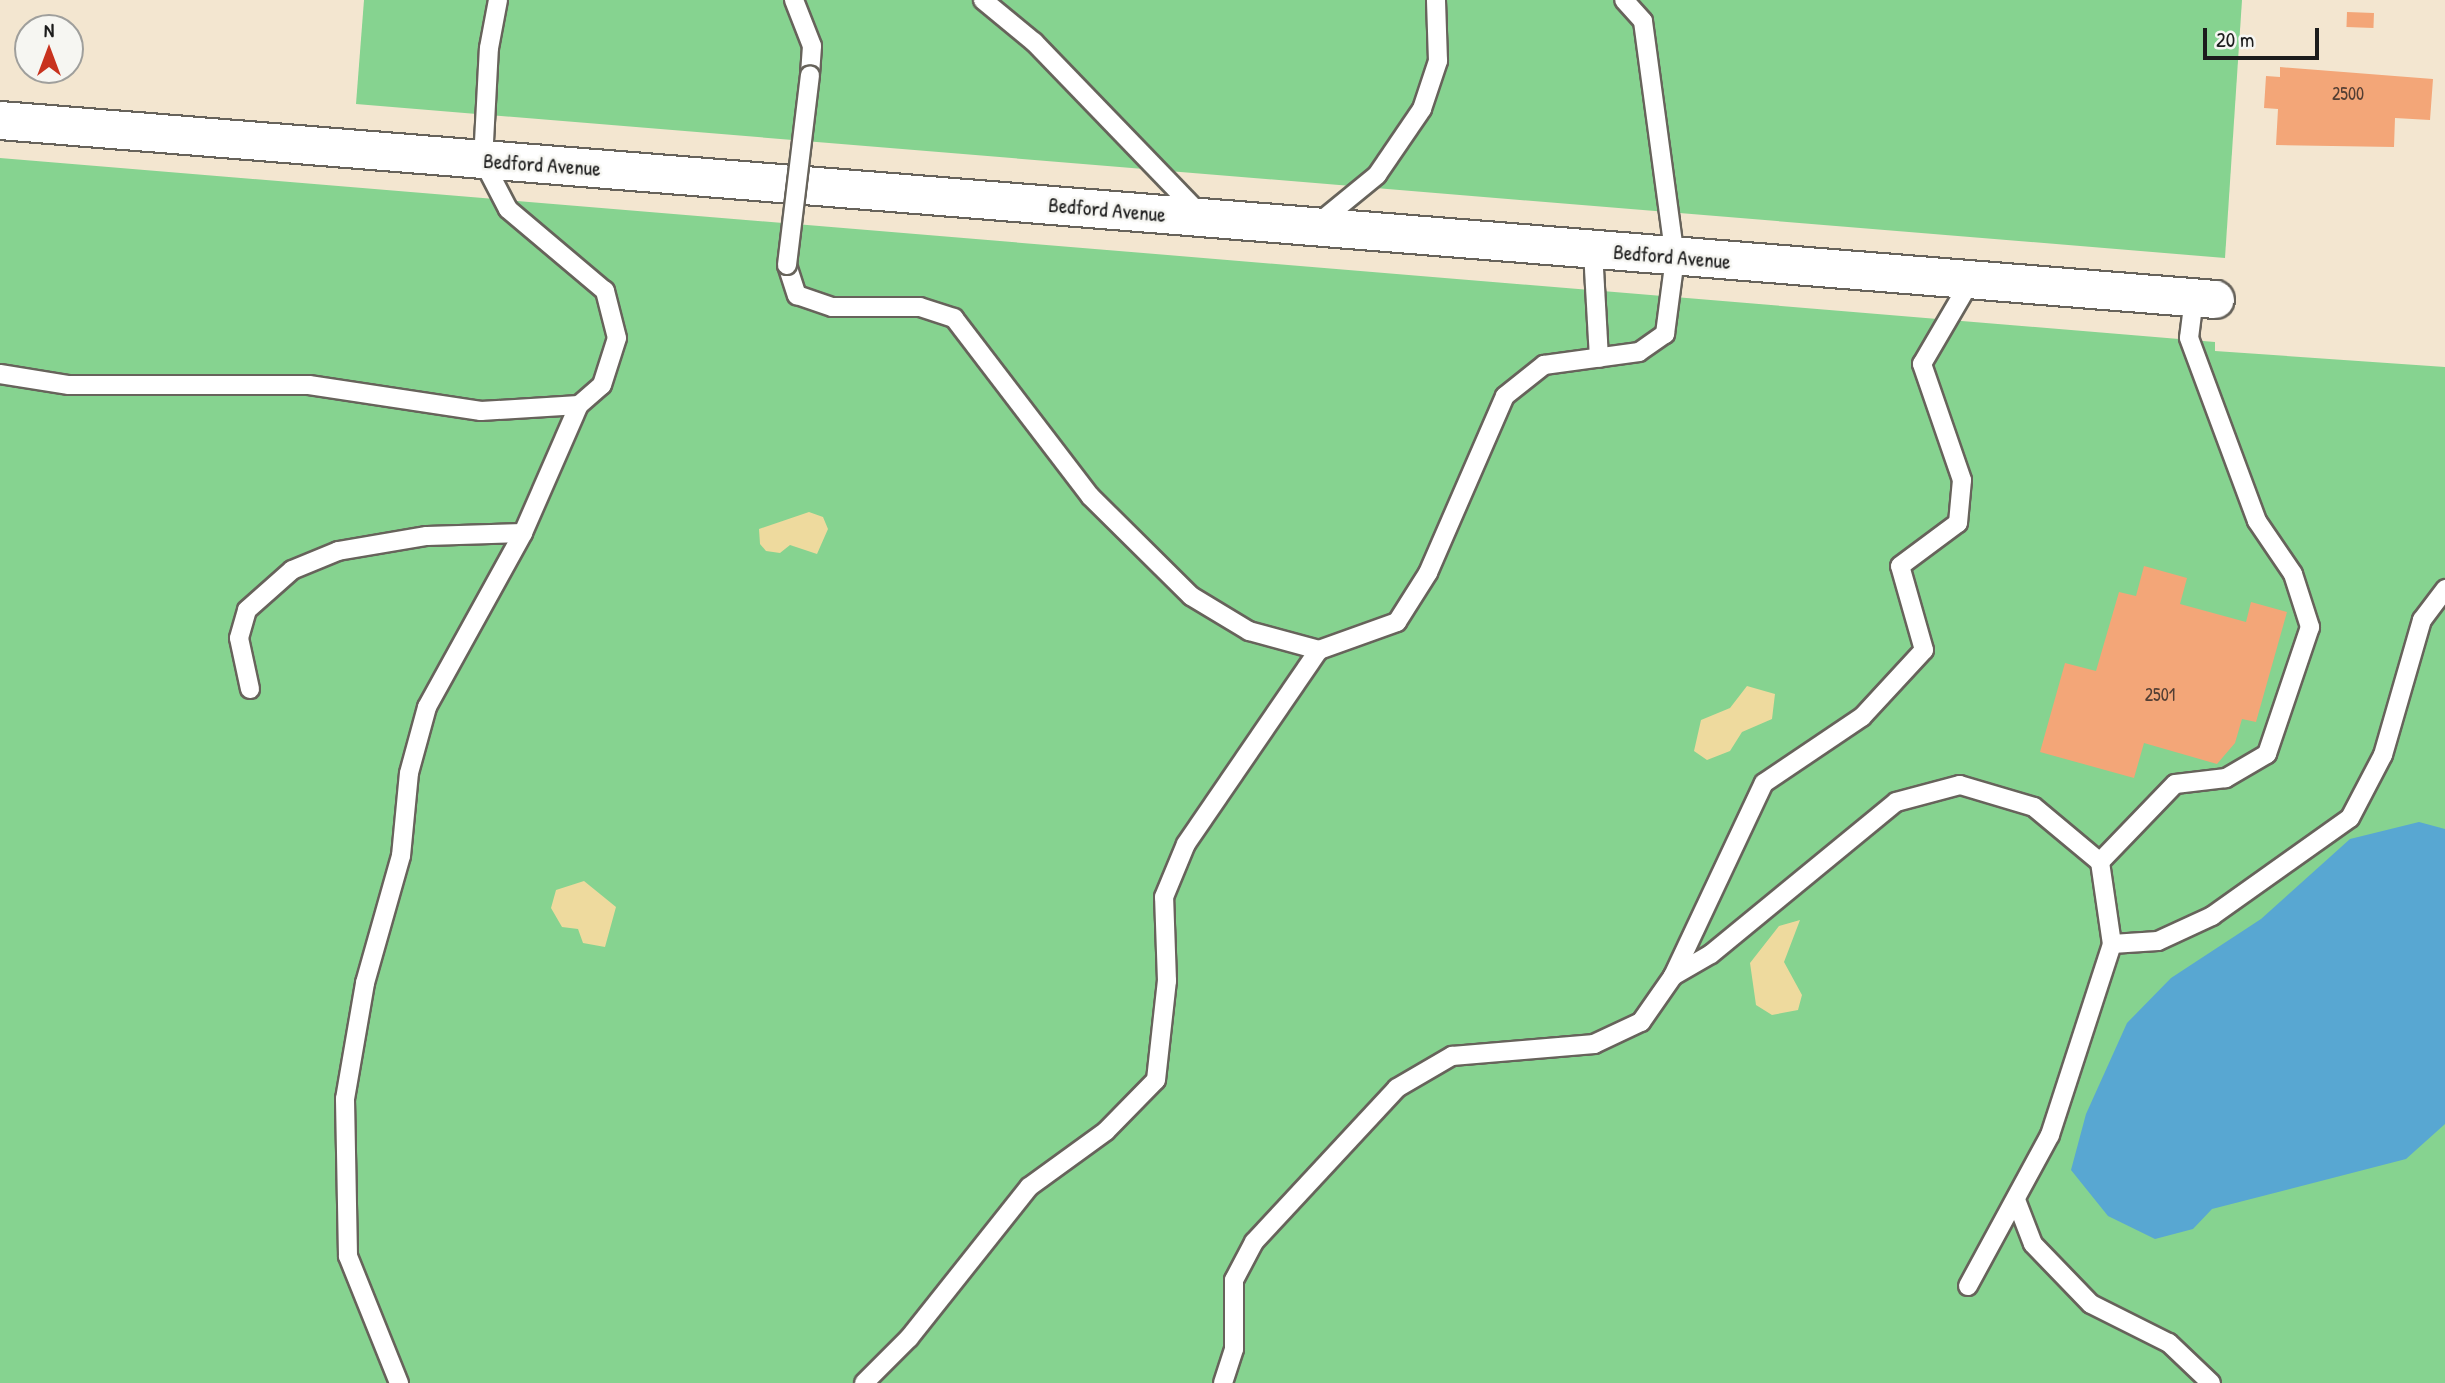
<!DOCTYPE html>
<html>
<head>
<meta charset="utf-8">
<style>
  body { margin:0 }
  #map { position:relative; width:2445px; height:1383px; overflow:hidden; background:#f3e6d0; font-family:"Patrick Hand",sans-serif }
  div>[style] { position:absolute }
  .green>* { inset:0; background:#86d390 }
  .sand>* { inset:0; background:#eeda9e }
  .water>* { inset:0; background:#58a7d2 }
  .building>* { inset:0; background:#f3a678; transform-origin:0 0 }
  .roads { filter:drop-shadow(2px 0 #67635b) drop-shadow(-2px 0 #67635b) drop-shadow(0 2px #67635b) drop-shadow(0 -2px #67635b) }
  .lane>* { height:18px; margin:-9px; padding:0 9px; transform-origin:9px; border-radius:9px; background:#fff }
  .street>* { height:37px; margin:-18.5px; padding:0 18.5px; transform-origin:18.5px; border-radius:18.5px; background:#fff }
  .bridges { filter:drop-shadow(2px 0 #67635b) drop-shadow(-2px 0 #67635b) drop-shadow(0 2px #67635b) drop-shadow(0 -2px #67635b) }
  .lane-bridge>* { height:18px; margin:-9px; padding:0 9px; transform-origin:9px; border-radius:9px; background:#fff }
  span { translate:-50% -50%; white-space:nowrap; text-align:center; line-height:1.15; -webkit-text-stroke:5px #f6f6f2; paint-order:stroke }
  .number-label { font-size:18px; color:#523e33 }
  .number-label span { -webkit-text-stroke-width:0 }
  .street-label { font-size:21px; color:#1c1c1c }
  .north { position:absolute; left:14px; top:14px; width:70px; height:70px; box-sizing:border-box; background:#f6f6f2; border:2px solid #9f9f9c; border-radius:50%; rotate:0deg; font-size:19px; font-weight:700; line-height:28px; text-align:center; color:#1c1c1c }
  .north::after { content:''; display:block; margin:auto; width:24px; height:32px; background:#c8321e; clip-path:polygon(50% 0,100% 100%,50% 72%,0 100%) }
  .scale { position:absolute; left:2203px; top:28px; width:116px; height:32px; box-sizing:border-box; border:4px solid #1c1c1c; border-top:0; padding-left:9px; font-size:21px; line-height:24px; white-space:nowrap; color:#1c1c1c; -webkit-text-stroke:5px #f6f6f2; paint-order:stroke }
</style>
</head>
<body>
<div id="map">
  <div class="green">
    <div style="clip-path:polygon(364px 0,2242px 0,2225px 258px,356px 104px)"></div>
    <div style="clip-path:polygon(0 158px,2215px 342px,2215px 351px,2445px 367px,2445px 1383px,0 1383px)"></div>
  </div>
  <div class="sand">
    <div style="clip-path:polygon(809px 512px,823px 517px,828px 529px,817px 554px,790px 545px,780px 553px,766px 551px,760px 544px,759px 529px)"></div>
    <div style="clip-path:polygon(1747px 686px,1775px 694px,1772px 719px,1742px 732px,1730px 751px,1707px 760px,1694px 751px,1701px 720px,1730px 708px)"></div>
    <div style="clip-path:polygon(584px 881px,616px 907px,605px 947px,583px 943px,578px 929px,562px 927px,551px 908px,556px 890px)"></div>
    <div style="clip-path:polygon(1800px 920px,1784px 962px,1802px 995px,1798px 1010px,1772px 1015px,1756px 1005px,1750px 963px,1779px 926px)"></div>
  </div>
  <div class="water">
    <div style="clip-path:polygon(2419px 822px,2445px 829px,2445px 1124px,2406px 1159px,2212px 1209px,2193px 1229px,2155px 1239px,2108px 1216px,2071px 1170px,2086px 1114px,2127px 1023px,2171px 978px,2261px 919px,2350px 839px)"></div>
  </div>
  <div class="building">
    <div style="left:2347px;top:12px;width:27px;height:15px;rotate:2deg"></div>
    <div style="clip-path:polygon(2280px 67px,2433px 79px,2430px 120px,2395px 118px,2394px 147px,2276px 145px,2278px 109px,2264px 108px,2266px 76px,2280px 77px)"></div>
    <div style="clip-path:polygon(2144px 566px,2187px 578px,2180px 604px,2246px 622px,2251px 602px,2287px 612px,2256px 722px,2242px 719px,2235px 743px,2217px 764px,2144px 743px,2134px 778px,2040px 752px,2065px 663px,2096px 671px,2119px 592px,2136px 596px)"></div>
  </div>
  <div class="roads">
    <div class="lane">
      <div style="left:794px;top:0;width:49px;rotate:68.6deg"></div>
      <div style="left:812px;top:46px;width:29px;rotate:94deg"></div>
      <div style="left:983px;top:0;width:66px;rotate:39.5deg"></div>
      <div style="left:1034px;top:42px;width:238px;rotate:46deg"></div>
      <div style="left:1316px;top:225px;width:79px;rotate:-39.3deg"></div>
      <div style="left:1377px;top:175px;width:80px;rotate:-55.7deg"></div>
      <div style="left:1422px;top:109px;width:51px;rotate:-71.6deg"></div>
      <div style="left:1438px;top:61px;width:61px;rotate:-91.9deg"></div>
      <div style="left:1593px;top:251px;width:107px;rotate:86.8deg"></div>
      <div style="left:787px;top:265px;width:32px;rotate:72deg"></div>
      <div style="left:797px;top:295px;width:37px;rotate:19deg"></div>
      <div style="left:832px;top:307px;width:88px"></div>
      <div style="left:920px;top:307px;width:36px;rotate:18deg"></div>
      <div style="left:954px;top:318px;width:224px;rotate:52.6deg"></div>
      <div style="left:1090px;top:496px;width:142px;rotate:44.7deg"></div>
      <div style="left:1191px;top:596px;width:68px;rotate:31.1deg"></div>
      <div style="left:1249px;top:631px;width:73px;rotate:15.2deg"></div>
      <div style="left:2194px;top:298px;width:40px;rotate:97.1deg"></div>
      <div style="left:2189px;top:338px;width:195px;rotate:69.6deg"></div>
      <div style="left:2257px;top:521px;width:64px;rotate:55.8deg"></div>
      <div style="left:2293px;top:574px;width:56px;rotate:72.2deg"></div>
      <div style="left:2310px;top:627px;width:134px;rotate:108.7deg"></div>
      <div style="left:2267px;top:754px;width:48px;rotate:149.7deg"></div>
      <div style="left:2226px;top:778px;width:51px;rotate:173.3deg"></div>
      <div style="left:2175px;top:784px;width:108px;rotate:133.9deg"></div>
      <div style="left:2100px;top:862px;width:83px;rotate:81.7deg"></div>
      <div style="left:2112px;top:944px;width:46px;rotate:-3.7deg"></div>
      <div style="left:2158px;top:941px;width:60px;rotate:-24.8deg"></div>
      <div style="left:2212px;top:916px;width:169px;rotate:-35.4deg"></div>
      <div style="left:2350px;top:818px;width:71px;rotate:-62.4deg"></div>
      <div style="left:2383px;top:755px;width:141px;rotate:-73.9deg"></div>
      <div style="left:2422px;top:620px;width:39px;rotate:-53deg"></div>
      <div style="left:0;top:374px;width:70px;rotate:9.1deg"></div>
      <div style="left:69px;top:385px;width:240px"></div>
      <div style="left:309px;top:385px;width:174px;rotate:8.6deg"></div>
      <div style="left:481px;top:411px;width:98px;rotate:-3.5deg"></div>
      <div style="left:579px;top:405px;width:30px;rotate:-41deg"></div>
      <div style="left:602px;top:385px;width:49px;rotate:-72.3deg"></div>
      <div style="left:617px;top:338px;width:49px;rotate:-104.3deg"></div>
      <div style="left:605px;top:291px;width:127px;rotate:-139.8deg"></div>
      <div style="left:508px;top:209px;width:54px;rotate:-117.5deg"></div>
      <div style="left:483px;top:161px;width:113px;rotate:-87deg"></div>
      <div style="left:489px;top:48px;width:49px;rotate:-79.4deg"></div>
      <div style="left:250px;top:689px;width:52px;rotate:-102.2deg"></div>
      <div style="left:239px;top:638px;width:29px;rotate:-74deg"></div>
      <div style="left:247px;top:610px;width:60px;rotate:-41.6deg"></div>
      <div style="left:292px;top:570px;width:50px;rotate:-22.4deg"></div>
      <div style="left:338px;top:551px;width:90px;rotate:-9.6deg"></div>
      <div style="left:427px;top:536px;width:96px;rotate:-1.8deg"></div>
      <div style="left:1673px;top:976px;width:213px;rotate:-64.8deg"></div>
      <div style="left:1764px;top:783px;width:118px;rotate:-34deg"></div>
      <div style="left:1862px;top:717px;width:91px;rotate:-47.2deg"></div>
      <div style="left:1924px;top:650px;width:87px;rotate:-105.9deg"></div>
      <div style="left:1900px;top:566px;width:72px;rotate:-36.6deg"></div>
      <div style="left:1958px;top:523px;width:43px;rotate:-84.7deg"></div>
      <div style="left:1962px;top:480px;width:123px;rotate:-109deg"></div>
      <div style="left:1922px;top:364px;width:95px;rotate:-59.7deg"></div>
      <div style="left:2016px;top:1200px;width:47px;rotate:68.9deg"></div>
      <div style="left:2033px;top:1244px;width:83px;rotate:46deg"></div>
      <div style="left:2091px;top:1304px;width:87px;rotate:26.6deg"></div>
      <div style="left:2169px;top:1343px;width:58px;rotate:43.6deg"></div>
      <div style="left:1968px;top:1286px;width:172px;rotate:-61.5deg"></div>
      <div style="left:2050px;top:1135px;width:201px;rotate:-72deg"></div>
      <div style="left:399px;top:1383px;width:137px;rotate:-111.9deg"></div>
      <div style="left:348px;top:1256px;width:157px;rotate:-91.1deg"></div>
      <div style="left:345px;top:1099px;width:118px;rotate:-80.2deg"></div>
      <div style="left:365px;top:983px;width:132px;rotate:-74.2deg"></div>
      <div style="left:401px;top:856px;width:83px;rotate:-84.5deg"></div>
      <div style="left:409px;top:773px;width:68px;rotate:-74.7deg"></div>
      <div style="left:427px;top:707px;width:199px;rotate:-61.1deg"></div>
      <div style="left:523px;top:533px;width:140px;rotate:-66.4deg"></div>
      <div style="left:864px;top:1383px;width:64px;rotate:-45deg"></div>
      <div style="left:909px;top:1338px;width:193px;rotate:-51.5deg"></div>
      <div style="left:1029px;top:1187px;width:95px;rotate:-36deg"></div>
      <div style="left:1106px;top:1131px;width:71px;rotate:-45.6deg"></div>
      <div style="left:1156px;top:1080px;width:100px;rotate:-83.7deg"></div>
      <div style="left:1167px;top:981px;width:84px;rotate:-92deg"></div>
      <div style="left:1164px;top:897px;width:57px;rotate:-67.5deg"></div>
      <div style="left:1186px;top:844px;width:235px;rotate:-55.6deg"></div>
      <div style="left:1319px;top:650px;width:83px;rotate:-19.7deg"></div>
      <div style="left:1397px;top:622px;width:58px;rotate:-57.7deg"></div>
      <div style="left:1428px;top:573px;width:193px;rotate:-66.5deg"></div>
      <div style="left:1505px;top:396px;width:50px;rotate:-38.5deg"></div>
      <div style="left:1544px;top:365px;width:96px;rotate:-7.8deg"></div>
      <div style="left:1639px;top:352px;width:32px;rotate:-35deg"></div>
      <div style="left:1665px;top:334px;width:77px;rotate:-82.5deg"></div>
      <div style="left:1675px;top:258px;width:239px;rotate:-97.7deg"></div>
      <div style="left:1643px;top:21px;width:28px;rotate:-132deg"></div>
      <div style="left:1223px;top:1383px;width:36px;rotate:-72deg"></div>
      <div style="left:1234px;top:1349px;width:69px;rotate:-90deg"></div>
      <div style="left:1234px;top:1280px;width:43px;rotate:-62.2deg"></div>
      <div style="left:1254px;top:1242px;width:210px;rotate:-47.1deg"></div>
      <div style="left:1397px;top:1088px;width:64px;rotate:-30.2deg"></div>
      <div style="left:1452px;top:1056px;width:143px;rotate:-4.8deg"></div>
      <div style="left:1594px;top:1044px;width:52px;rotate:-25.1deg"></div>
      <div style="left:1641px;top:1022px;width:56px;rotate:-55.2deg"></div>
      <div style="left:1673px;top:976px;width:44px;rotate:-30.1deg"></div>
      <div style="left:1711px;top:954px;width:239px;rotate:-39.4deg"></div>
      <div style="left:1896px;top:802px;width:66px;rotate:-14.9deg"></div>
      <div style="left:1960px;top:785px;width:77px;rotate:16.6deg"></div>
      <div style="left:2034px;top:807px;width:86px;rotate:39.8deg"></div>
    </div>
    <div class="street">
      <div style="left:0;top:120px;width:2222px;rotate:4.62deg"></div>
    </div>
  </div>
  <div class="bridges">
    <div class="lane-bridge">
      <div style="left:787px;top:265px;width:191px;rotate:-83.1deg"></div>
    </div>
  </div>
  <div class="number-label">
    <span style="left:2348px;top:94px">2500</span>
    <span style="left:2160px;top:695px">2501</span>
  </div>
  <div class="street-label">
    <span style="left:542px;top:165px;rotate:4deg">Bedford Avenue</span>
    <span style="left:1107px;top:210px;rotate:5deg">Bedford Avenue</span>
    <span style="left:1672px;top:257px;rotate:5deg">Bedford Avenue</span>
  </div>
  <div class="north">N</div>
  <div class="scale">20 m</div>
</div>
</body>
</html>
